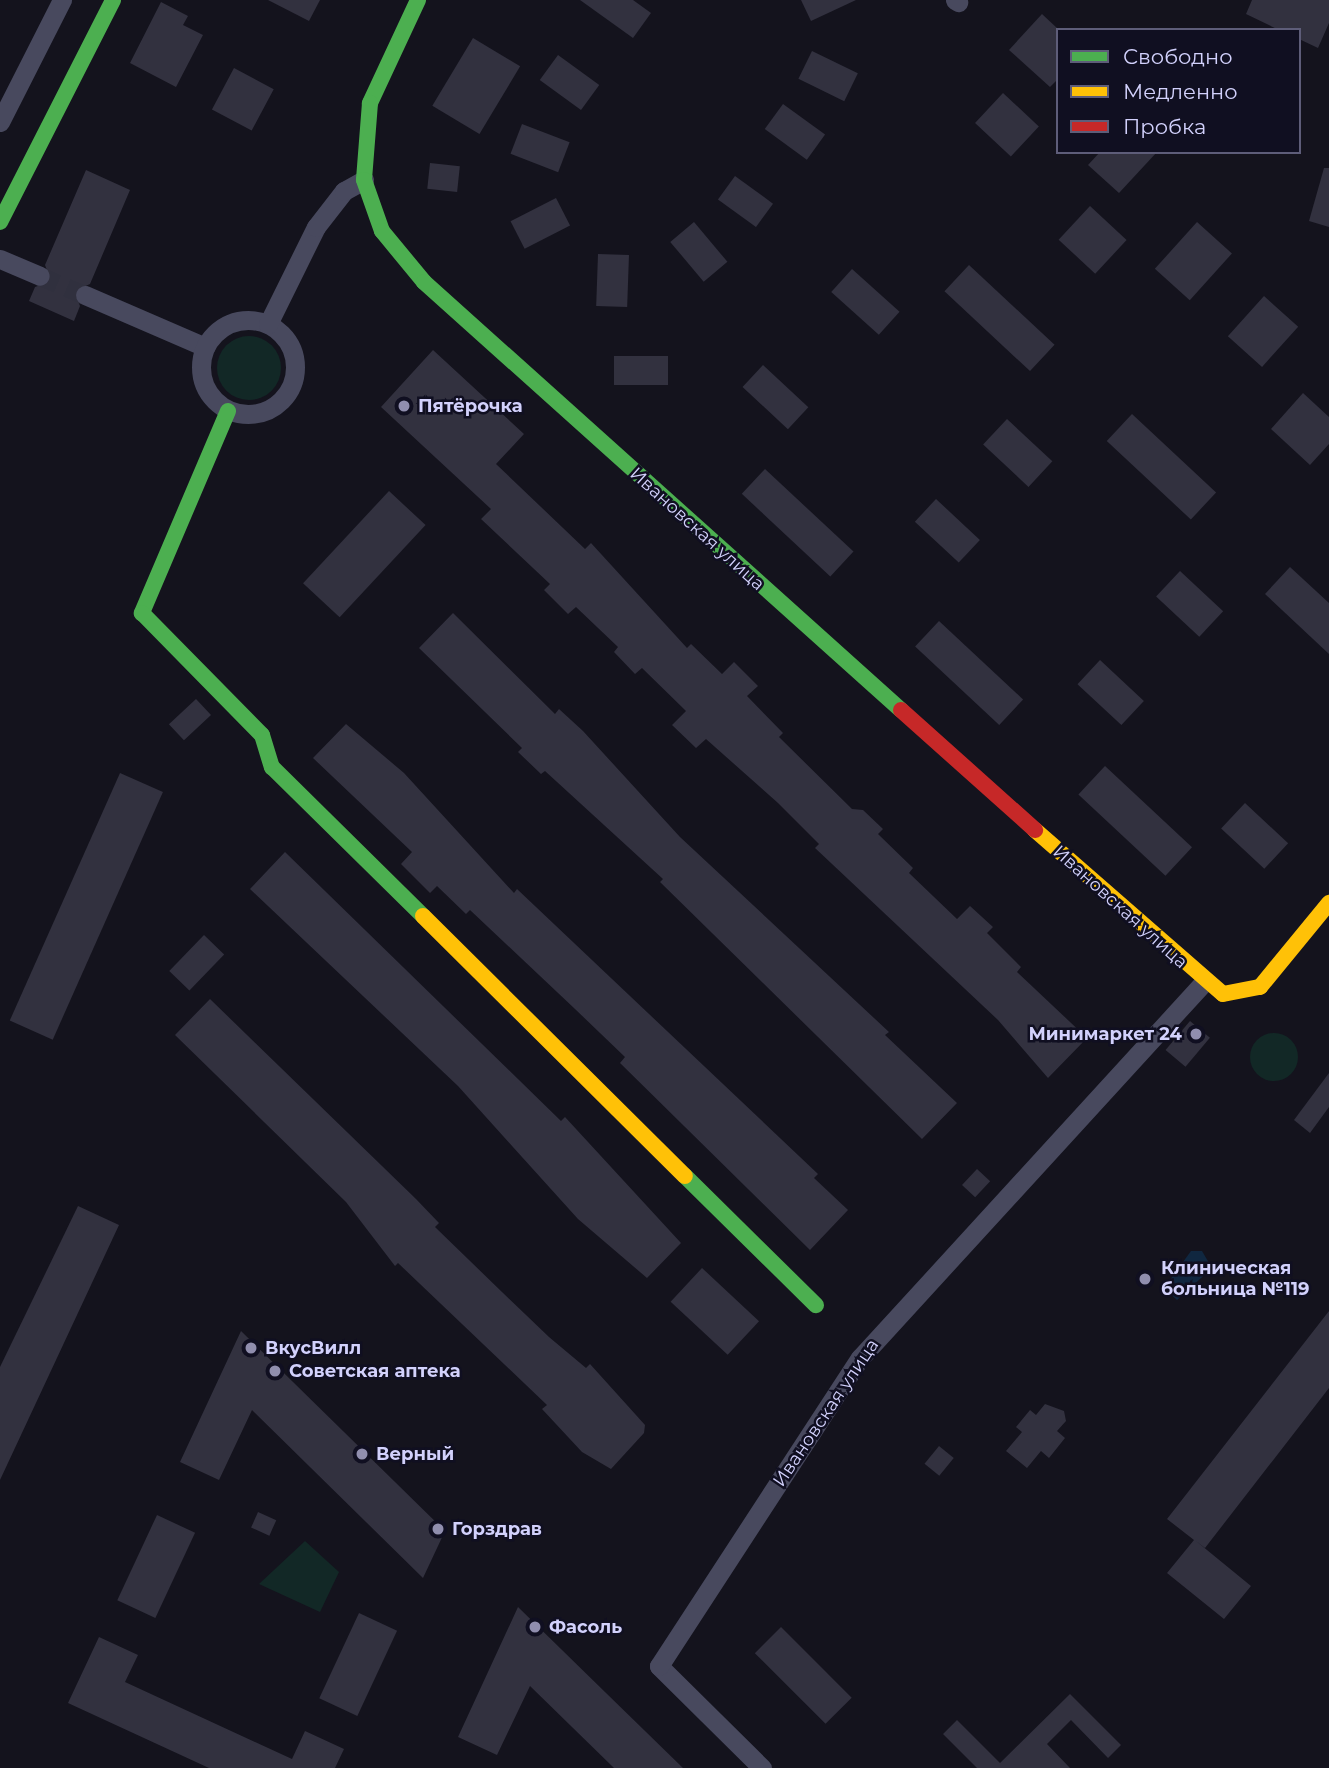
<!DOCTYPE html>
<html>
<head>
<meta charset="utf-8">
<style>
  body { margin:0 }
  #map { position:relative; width:1329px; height:1768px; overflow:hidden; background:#14131d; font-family:Montserrat,sans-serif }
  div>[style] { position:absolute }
  .green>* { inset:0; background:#122826 }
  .round { border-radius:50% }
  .water>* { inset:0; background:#102740 }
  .building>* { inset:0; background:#32313f; transform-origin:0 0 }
  .street-tunnel>* { height:19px; margin-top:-9.5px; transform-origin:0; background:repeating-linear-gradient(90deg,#30303e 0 19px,transparent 0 29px) }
  .street>* { height:19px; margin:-9.5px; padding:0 9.5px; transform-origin:9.5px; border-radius:9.5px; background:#48495e }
  .street>.ring { margin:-9.5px; padding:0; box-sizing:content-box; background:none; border:19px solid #48495e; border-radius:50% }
  .fast>* { height:16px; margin:-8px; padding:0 8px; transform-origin:8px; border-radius:8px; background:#4caf50 }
  .slow>* { height:16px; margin:-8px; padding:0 8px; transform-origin:8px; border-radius:8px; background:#ffc107 }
  .jam>* { height:16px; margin:-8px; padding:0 8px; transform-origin:8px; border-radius:8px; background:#c62828 }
  .dots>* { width:19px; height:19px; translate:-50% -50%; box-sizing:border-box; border:4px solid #100f21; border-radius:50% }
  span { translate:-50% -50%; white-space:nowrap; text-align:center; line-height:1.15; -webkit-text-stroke:5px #100f21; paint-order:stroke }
  .poi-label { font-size:18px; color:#d2d1fc; font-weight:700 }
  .left { translate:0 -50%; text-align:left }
  .right { translate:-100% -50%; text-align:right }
  .street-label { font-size:18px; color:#d2d1fc }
  .legend { position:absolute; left:1056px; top:28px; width:245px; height:126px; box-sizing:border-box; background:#100f21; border:2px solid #5e5d79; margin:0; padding:9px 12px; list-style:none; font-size:21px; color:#d2d1fc }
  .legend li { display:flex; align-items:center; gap:14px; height:35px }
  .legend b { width:35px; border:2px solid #5e5d79 }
</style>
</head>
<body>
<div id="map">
  <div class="green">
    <div class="round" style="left:217px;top:336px;width:64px;height:64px"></div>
    <div class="round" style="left:1250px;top:1033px;width:48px;height:48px"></div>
    <div style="clip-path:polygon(305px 1541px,339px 1572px,320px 1612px,259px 1584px)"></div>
  </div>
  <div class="water">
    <div style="clip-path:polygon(1191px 1251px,1202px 1251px,1212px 1268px,1177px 1300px,1164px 1288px)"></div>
  </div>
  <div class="building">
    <div style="clip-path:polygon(268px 0,320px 0,309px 21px)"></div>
    <div style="clip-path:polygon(580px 0,633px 0,651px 13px,633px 38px)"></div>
    <div style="clip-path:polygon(801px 0,856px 0,811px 21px)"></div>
    <div style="clip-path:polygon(1252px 0,1329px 0,1329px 23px,1318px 48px,1299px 39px,1299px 30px,1279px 30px,1246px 14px)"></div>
    <div style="clip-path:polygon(161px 2px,188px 16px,183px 25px,203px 35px,176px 87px,130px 63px)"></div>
    <div style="clip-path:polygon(1042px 14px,1058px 29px,1058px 79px,1050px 87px,1009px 50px)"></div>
    <div style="left:473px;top:38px;width:55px;height:79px;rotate:31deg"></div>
    <div style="left:812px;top:51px;width:51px;height:31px;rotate:26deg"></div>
    <div style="left:558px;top:55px;width:51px;height:31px;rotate:36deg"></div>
    <div style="left:234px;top:68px;width:45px;height:47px;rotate:28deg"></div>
    <div style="left:1003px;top:93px;width:49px;height:41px;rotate:43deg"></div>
    <div style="left:783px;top:104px;width:52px;height:31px;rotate:36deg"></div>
    <div style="left:522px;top:124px;width:51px;height:32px;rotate:21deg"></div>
    <div style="clip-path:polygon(1100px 152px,1157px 152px,1119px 193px,1088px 165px)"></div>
    <div style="left:430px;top:163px;width:30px;height:26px;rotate:6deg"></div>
    <div style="clip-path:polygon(1324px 168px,1329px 168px,1329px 227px,1309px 221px)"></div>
    <div style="clip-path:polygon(86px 170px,130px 190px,90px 284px,74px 291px,80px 306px,74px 321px,29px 301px,35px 287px,51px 281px,45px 265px)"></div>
    <div style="left:735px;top:176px;width:47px;height:29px;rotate:36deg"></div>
    <div style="left:556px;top:198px;width:31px;height:51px;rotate:63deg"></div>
    <div style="left:1090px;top:206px;width:50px;height:46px;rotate:43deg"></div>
    <div style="left:694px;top:222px;width:52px;height:31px;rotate:50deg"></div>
    <div style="left:1197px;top:222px;width:47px;height:63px;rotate:42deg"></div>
    <div style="left:598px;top:254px;width:31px;height:52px;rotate:2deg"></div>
    <div style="left:969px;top:265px;width:117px;height:36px;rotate:43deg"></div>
    <div style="left:852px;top:269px;width:64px;height:31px;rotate:42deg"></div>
    <div style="left:1264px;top:296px;width:46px;height:54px;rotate:42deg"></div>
    <div style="clip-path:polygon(433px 350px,524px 434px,496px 464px,585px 549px,591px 543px,687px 648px,691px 644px,722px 674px,734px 662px,758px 686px,747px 696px,783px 733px,779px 737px,852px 809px,863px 810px,883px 829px,878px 834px,913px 868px,909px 873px,957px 919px,970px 906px,993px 927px,987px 933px,1021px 967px,1017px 972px,1087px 1038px,1048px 1078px,998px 1020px,815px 848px,819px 844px,778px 803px,706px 739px,696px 748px,672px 725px,686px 711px,642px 668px,635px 674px,614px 652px,618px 647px,576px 607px,568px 614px,544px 590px,550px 584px,481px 519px,491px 509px,381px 407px)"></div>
    <div style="left:614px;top:356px;width:54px;height:29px"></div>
    <div style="left:763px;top:365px;width:62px;height:30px;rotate:43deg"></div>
    <div style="clip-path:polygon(1303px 393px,1329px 417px,1329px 444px,1310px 465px,1271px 429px)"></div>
    <div style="left:1132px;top:414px;width:115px;height:37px;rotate:43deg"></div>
    <div style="left:1007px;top:419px;width:62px;height:35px;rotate:43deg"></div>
    <div style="left:765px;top:469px;width:121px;height:34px;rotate:43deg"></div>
    <div style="left:389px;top:491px;width:50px;height:126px;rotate:43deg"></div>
    <div style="left:936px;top:499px;width:60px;height:31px;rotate:43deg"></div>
    <div style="clip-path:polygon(1290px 567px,1329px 603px,1329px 654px,1265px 594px)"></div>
    <div style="left:1180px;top:571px;width:59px;height:35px;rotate:43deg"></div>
    <div style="clip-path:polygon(453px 613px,555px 714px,559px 709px,583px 731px,680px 837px,889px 1032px,885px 1035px,957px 1103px,922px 1139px,660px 882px,663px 879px,545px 771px,541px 774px,518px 752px,522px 748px,419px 648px)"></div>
    <div style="left:939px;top:621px;width:115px;height:35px;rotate:43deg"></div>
    <div style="left:1100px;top:660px;width:60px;height:33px;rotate:43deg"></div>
    <div style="left:196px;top:699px;width:22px;height:37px;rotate:47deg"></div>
    <div style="clip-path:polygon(346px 724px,404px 773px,514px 893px,517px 889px,818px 1174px,814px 1178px,848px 1210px,810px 1250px,620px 1063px,625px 1057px,575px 1009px,470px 910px,466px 914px,437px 886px,430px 893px,401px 864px,412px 852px,313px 758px)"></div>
    <div style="left:1105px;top:766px;width:119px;height:39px;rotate:43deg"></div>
    <div style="left:120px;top:773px;width:47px;height:271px;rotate:24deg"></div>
    <div style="left:1245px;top:803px;width:59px;height:35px;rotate:43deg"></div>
    <div style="clip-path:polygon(285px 852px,561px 1121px,565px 1117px,681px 1243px,647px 1278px,578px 1219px,458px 1086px,250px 889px)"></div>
    <div style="left:204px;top:935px;width:28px;height:50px;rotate:44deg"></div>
    <div style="clip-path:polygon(210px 999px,416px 1199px,439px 1223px,435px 1227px,502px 1292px,549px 1337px,586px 1368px,590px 1364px,645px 1425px,644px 1433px,611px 1469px,582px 1452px,542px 1409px,547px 1405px,398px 1263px,395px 1266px,346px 1202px,175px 1035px)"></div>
    <div style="left:1190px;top:1021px;width:26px;height:38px;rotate:40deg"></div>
    <div style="clip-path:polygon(1329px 1073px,1329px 1107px,1310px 1133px,1294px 1120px)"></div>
    <div style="left:977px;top:1169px;width:18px;height:22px;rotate:43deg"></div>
    <div style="clip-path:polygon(78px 1206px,119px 1225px,0 1480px,0 1367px)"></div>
    <div style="left:702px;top:1268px;width:78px;height:46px;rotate:43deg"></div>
    <div style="clip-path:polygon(1329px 1311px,1329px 1388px,1205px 1548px,1196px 1541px,1251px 1586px,1224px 1619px,1167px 1573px,1194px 1540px,1167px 1519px)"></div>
    <div style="clip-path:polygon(241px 1331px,445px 1531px,423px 1578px,252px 1410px,219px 1480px,180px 1462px)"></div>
    <div style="clip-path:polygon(1045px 1404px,1064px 1411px,1066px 1421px,1057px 1431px,1065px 1438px,1049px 1458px,1041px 1451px,1027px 1468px,1006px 1451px,1022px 1432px,1016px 1427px,1030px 1410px,1036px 1415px)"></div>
    <div style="left:939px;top:1446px;width:19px;height:23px;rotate:39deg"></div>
    <div style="left:258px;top:1512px;width:20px;height:17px;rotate:24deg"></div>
    <div style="left:157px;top:1515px;width:42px;height:94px;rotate:25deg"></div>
    <div style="clip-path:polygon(518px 1607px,605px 1692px,683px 1768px,614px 1768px,530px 1686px,497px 1755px,458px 1737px)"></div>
    <div style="left:359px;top:1613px;width:42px;height:94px;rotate:25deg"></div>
    <div style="left:781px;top:1627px;width:100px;height:37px;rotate:45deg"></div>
    <div style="clip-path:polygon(99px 1637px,138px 1655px,125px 1682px,292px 1759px,305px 1731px,344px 1749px,335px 1768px,209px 1768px,68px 1703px)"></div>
    <div style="clip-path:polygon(1070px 1694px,1121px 1745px,1108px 1758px,1071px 1720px,1047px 1744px,1070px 1768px,977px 1768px,943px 1734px,957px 1720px,1000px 1763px)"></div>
  </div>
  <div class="street-tunnel">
    <div style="left:40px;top:276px;width:49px;rotate:22.9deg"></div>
  </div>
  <div class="street">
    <div style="left:955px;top:0;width:4px;rotate:34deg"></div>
    <div style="left:0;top:122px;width:137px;rotate:-63.1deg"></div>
    <div style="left:0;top:259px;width:43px;rotate:23deg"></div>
    <div style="left:85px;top:295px;width:131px;rotate:23.4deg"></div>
    <div class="ring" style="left:201px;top:320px;width:75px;height:75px"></div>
    <div style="left:268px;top:324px;width:108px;rotate:-63.7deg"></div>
    <div style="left:316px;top:227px;width:46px;rotate:-52.1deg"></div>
    <div style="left:344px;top:191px;width:23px;rotate:-29deg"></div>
    <div style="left:762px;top:1768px;width:145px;rotate:-135.3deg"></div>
    <div style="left:659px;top:1666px;width:368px;rotate:-56.9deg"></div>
    <div style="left:860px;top:1358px;width:510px;rotate:-47.54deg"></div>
  </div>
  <div class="fast">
    <div style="left:418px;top:0;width:114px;rotate:115deg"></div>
    <div style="left:370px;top:103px;width:77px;rotate:94.5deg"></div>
    <div style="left:364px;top:180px;width:54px;rotate:70.6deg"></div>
    <div style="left:382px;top:231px;width:66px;rotate:50.5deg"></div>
    <div style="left:424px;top:282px;width:641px;rotate:41.9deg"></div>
    <div style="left:0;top:222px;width:249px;rotate:-63deg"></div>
    <div style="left:228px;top:411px;width:220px;rotate:113.1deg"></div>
    <div style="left:142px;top:613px;width:171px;rotate:45.5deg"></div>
    <div style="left:262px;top:735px;width:34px;rotate:73deg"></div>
    <div style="left:272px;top:767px;width:212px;rotate:44.6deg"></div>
    <div style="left:685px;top:1176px;width:184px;rotate:44.6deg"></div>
  </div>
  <div class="slow">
    <div style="left:1035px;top:830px;width:249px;rotate:41.1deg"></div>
    <div style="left:1223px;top:994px;width:38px;rotate:-11deg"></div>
    <div style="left:1260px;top:987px;width:109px;rotate:-50.6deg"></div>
    <div style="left:423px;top:916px;width:369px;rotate:44.8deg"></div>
  </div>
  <div class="jam">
    <div style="left:901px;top:710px;width:180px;rotate:41.8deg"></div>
  </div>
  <div class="dots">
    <div style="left:404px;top:406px;background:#908eae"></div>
    <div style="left:1196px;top:1034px;background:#908eae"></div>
    <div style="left:1145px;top:1279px;background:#908eae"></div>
    <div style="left:251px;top:1348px;background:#908eae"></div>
    <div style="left:275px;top:1371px;background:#908eae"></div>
    <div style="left:362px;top:1454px;background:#908eae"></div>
    <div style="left:438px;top:1529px;background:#908eae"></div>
    <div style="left:535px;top:1627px;background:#908eae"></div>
  </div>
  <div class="poi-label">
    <span class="left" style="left:418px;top:406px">Пятёрочка</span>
    <span class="right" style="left:1182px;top:1034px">Минимаркет 24</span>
    <span class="left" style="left:1161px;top:1279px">Клиническая<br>больница №119</span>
    <span class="left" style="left:265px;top:1348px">ВкусВилл</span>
    <span class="left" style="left:289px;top:1371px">Советская аптека</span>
    <span class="left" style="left:376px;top:1454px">Верный</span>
    <span class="left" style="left:452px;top:1529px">Горздрав</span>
    <span class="left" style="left:549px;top:1627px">Фасоль</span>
  </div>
  <div class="street-label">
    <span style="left:697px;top:529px;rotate:42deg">Ивановская улица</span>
    <span style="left:1120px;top:907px;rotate:42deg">Ивановская улица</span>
    <span style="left:826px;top:1413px;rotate:-56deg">Ивановская улица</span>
  </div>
  <ul class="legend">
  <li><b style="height:9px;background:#4caf50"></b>Свободно</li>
  <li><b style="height:9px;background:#ffc107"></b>Медленно</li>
  <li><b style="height:9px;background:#c62828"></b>Пробка</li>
  </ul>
</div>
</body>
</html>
